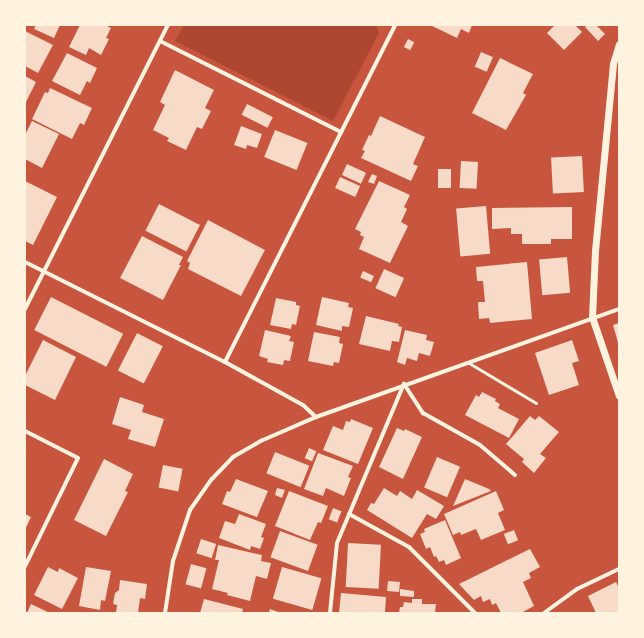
<!DOCTYPE html>
<html>
<head>
<meta charset="utf-8">
<style>
  body { margin:0 }
  #map { position:relative; width:644px; height:638px; overflow:hidden; background:#c8553d; font-family:Mulish,sans-serif }
  div>[style] { position:absolute }
  .green>* { inset:0; background:#ae4732 }
  .building>* { inset:0; background:#f7dbc8; transform-origin:0 0 }
  .service>* { height:3px; margin:-1.5px; padding:0 1.5px; transform-origin:1.5px; border-radius:1.5px; background:#fff3e0 }
  .minor>* { height:4px; margin:-2px; padding:0 2px; transform-origin:2px; border-radius:2px; background:#fff3e0 }
  .tertiary>* { height:7px; margin:-3.5px; padding:0 3.5px; transform-origin:3.5px; border-radius:3.5px; background:#fff3e0 }
  span { translate:-50% -50%; white-space:nowrap; text-align:center; line-height:1.15; -webkit-text-stroke:3px #fff3e0; paint-order:stroke }
  .frame { position:absolute; inset:0; border:26px solid #fff3e0; pointer-events:none }
</style>
</head>
<body>
<div id="map">
  <div class="green">
    <div style="clip-path:polygon(184px 25px,376px 25px,379px 33px,333px 121px,175px 41px)"></div>
  </div>
  <div class="building">
    <div style="clip-path:polygon(36px 25px,60px 25px,54px 38px,34px 29px)"></div>
    <div style="clip-path:polygon(80px 25px,105px 25px,111px 28px,106px 38px,109px 39px,101px 55px,89px 48px,86px 55px,69px 47px)"></div>
    <div style="clip-path:polygon(430px 25px,472px 25px,469px 33px,461px 29px,457px 38px)"></div>
    <div style="clip-path:polygon(555px 25px,575px 25px,582px 32px,564px 50px,547px 33px)"></div>
    <div style="clip-path:polygon(587px 25px,596px 25px,605px 34px,598px 41px,585px 27px)"></div>
    <div style="clip-path:polygon(25px 31px,53px 45px,38px 73px,25px 66px)"></div>
    <div style="left:408px;top:39px;width:7px;height:9px;rotate:27deg"></div>
    <div style="left:481px;top:52px;width:13px;height:16px;rotate:23deg"></div>
    <div style="clip-path:polygon(67px 53px,97px 68px,90px 83px,87px 81px,80px 95px,52px 81px)"></div>
    <div style="clip-path:polygon(500px 58px,533px 74px,523px 93px,526px 95px,506px 130px,472px 113px)"></div>
    <div style="clip-path:polygon(175px 70px,214px 90px,205px 108px,211px 111px,202px 129px,197px 127px,186px 150px,167px 141px,169px 138px,153px 130px,165px 105px,160px 102px)"></div>
    <div style="clip-path:polygon(25px 76px,36px 82px,25px 104px)"></div>
    <div style="clip-path:polygon(50px 88px,92px 108px,84px 125px,80px 123px,72px 139px,32px 119px,45px 92px,48px 93px)"></div>
    <div style="left:247px;top:104px;width:29px;height:12px;rotate:27deg"></div>
    <div style="clip-path:polygon(380px 116px,425px 137px,413px 164px,418px 166px,411px 181px,361px 158px,365px 151px,362px 150px,369px 135px,371px 136px)"></div>
    <div style="clip-path:polygon(32px 121px,59px 134px,42px 168px,25px 159px,25px 135px)"></div>
    <div style="clip-path:polygon(241px 126px,262px 134px,257px 148px,247px 145px,246px 149px,234px 145px)"></div>
    <div style="left:275px;top:130px;width:35px;height:29px;rotate:22deg"></div>
    <div style="left:582px;top:156px;width:36px;height:31px;rotate:87deg"></div>
    <div style="left:461px;top:161px;width:17px;height:27px;rotate:3deg"></div>
    <div style="left:347px;top:164px;width:21px;height:12px;rotate:25deg"></div>
    <div style="left:438px;top:169px;width:13px;height:19px"></div>
    <div style="clip-path:polygon(372px 174px,377px 176px,374px 184px,368px 182px)"></div>
    <div style="left:340px;top:177px;width:22px;height:12px;rotate:24deg"></div>
    <div style="clip-path:polygon(25px 181px,57px 197px,33px 245px,25px 241px)"></div>
    <div style="clip-path:polygon(379px 181px,410px 195px,404px 207px,407px 209px,401px 222px,408px 226px,390px 263px,359px 249px,364px 237px,360px 235px,361px 232px,355px 229px)"></div>
    <div style="left:159px;top:204px;width:46px;height:30px;rotate:27deg"></div>
    <div style="left:486px;top:206px;width:48px;height:30px;rotate:85deg"></div>
    <div style="clip-path:polygon(572px 207px,572px 239px,551px 239px,551px 244px,522px 244px,522px 234px,511px 234px,511px 228px,492px 229px,492px 208px)"></div>
    <div style="clip-path:polygon(208px 220px,265px 250px,241px 296px,188px 269px,190px 263px,187px 261px)"></div>
    <div style="clip-path:polygon(142px 236px,183px 257px,179px 265px,181px 265px,163px 300px,120px 278px)"></div>
    <div style="left:567px;top:257px;width:36px;height:28px;rotate:85deg"></div>
    <div style="clip-path:polygon(527px 262px,532px 319px,490px 323px,489px 318px,479px 319px,478px 302px,485px 302px,483px 281px,477px 281px,476px 267px)"></div>
    <div style="left:384px;top:269px;width:22px;height:21px;rotate:24deg"></div>
    <div style="left:363px;top:271px;width:12px;height:7px;rotate:24deg"></div>
    <div style="left:51px;top:297px;width:81px;height:37px;rotate:27deg"></div>
    <div style="clip-path:polygon(322px 297px,349px 303px,348px 307px,353px 308px,349px 327px,342px 326px,342px 331px,316px 325px)"></div>
    <div style="clip-path:polygon(276px 298px,296px 302px,296px 305px,300px 306px,296px 325px,292px 324px,291px 329px,270px 325px)"></div>
    <div style="clip-path:polygon(366px 316px,399px 324px,398px 326px,402px 327px,399px 342px,392px 341px,390px 351px,359px 344px)"></div>
    <div style="clip-path:polygon(619px 323px,619px 346px,613px 325px)"></div>
    <div style="clip-path:polygon(265px 330px,291px 336px,289px 341px,294px 342px,290px 361px,284px 360px,283px 365px,267px 362px,268px 359px,259px 356px)"></div>
    <div style="clip-path:polygon(405px 330px,427px 335px,426px 340px,434px 342px,430px 356px,419px 353px,417px 361px,407px 358px,405px 365px,397px 362px)"></div>
    <div style="clip-path:polygon(314px 332px,340px 337px,339px 343px,343px 344px,339px 363px,334px 362px,333px 366px,308px 361px)"></div>
    <div style="left:137px;top:333px;width:29px;height:42px;rotate:27deg"></div>
    <div style="clip-path:polygon(43px 340px,76px 357px,55px 400px,25px 385px,25px 376px)"></div>
    <div style="clip-path:polygon(572px 340px,579px 361px,572px 363px,579px 385px,549px 395px,535px 353px)"></div>
    <div style="clip-path:polygon(482px 392px,496px 399px,495px 401px,500px 404px,498px 408px,519px 419px,509px 438px,465px 415px,476px 395px,479px 397px)"></div>
    <div style="clip-path:polygon(120px 397px,144px 405px,142px 412px,164px 419px,155px 447px,128px 439px,131px 430px,112px 424px)"></div>
    <div style="clip-path:polygon(530px 416px,535px 420px,539px 416px,559px 432px,540px 454px,546px 458px,534px 473px,522px 462px,524px 459px,506px 444px)"></div>
    <div style="clip-path:polygon(351px 419px,373px 428px,358px 464px,323px 450px,333px 426px,343px 430px,346px 421px,350px 422px)"></div>
    <div style="clip-path:polygon(397px 428px,404px 431px,405px 429px,422px 437px,403px 479px,379px 467px)"></div>
    <div style="left:309px;top:448px;width:8px;height:11px;rotate:23deg"></div>
    <div style="left:275px;top:452px;width:37px;height:23px;rotate:22deg"></div>
    <div style="clip-path:polygon(318px 453px,353px 466px,348px 477px,351px 478px,344px 496px,326px 488px,323px 496px,304px 489px)"></div>
    <div style="left:437px;top:457px;width:25px;height:33px;rotate:23deg"></div>
    <div style="clip-path:polygon(104px 459px,133px 474px,125px 491px,128px 492px,106px 536px,74px 520px)"></div>
    <div style="left:163px;top:465px;width:20px;height:23px;rotate:11deg"></div>
    <div style="clip-path:polygon(236px 479px,268px 491px,257px 517px,222px 504px,227px 491px,230px 492px)"></div>
    <div style="clip-path:polygon(465px 479px,489px 489px,491px 491px,453px 506px)"></div>
    <div style="clip-path:polygon(277px 488px,285px 490px,282px 498px,275px 495px)"></div>
    <div style="clip-path:polygon(384px 488px,397px 496px,400px 491px,412px 499px,417px 490px,444px 506px,436px 519px,427px 514px,412px 538px,367px 510px,371px 503px,374px 504px)"></div>
    <div style="clip-path:polygon(289px 491px,328px 506px,321px 523px,318px 522px,310px 540px,275px 526px)"></div>
    <div style="clip-path:polygon(496px 491px,504px 510px,498px 513px,505px 530px,481px 540px,476px 529px,461px 535px,460px 532px,453px 535px,444px 514px)"></div>
    <div style="left:333px;top:508px;width:9px;height:12px;rotate:21deg"></div>
    <div style="clip-path:polygon(25px 514px,31px 517px,25px 530px)"></div>
    <div style="clip-path:polygon(239px 514px,266px 524px,261px 537px,264px 538px,260px 549px,251px 546px,250px 550px,219px 538px,225px 521px,235px 524px)"></div>
    <div style="clip-path:polygon(445px 520px,461px 558px,446px 565px,444px 560px,439px 562px,436px 556px,434px 557px,430px 547px,426px 549px,420px 534px,425px 532px,424px 529px)"></div>
    <div style="left:514px;top:530px;width:11px;height:11px;rotate:68deg"></div>
    <div style="left:280px;top:531px;width:40px;height:28px;rotate:20deg"></div>
    <div style="left:201px;top:539px;width:16px;height:15px;rotate:18deg"></div>
    <div style="left:348px;top:543px;width:33px;height:44px;rotate:3deg"></div>
    <div style="clip-path:polygon(218px 545px,262px 555px,261px 561px,271px 563px,267px 579px,256px 576px,250px 601px,227px 595px,228px 593px,212px 589px,219px 560px,215px 560px)"></div>
    <div style="clip-path:polygon(530px 549px,540px 567px,529px 573px,531px 578px,523px 582px,534px 606px,521px 613px,501px 613px,496px 603px,492px 605px,490px 599px,483px 602px,481px 596px,474px 600px,459px 584px)"></div>
    <div style="left:191px;top:564px;width:16px;height:21px;rotate:15deg"></div>
    <div style="clip-path:polygon(48px 567px,58px 572px,59px 568px,78px 578px,62px 609px,34px 595px)"></div>
    <div style="clip-path:polygon(86px 567px,111px 571px,105px 601px,101px 600px,100px 610px,79px 606px)"></div>
    <div style="left:282px;top:567px;width:41px;height:33px;rotate:16deg"></div>
    <div style="clip-path:polygon(120px 580px,147px 584px,145px 599px,140px 598px,138px 613px,116px 612px,117px 605px,113px 604px,115px 593px,119px 590px)"></div>
    <div style="left:388px;top:581px;width:12px;height:10px;rotate:5deg"></div>
    <div style="clip-path:polygon(616px 582px,619px 588px,619px 613px,596px 613px,588px 596px)"></div>
    <div style="clip-path:polygon(400px 589px,414px 591px,414px 597px,400px 596px)"></div>
    <div style="clip-path:polygon(341px 593px,386px 597px,385px 613px,339px 613px)"></div>
    <div style="clip-path:polygon(204px 599px,243px 609px,242px 613px,200px 613px)"></div>
    <div style="clip-path:polygon(412px 599px,422px 599px,422px 604px,436px 604px,435px 613px,399px 613px,400px 607px,403px 607px,404px 602px,412px 603px)"></div>
    <div style="clip-path:polygon(31px 604px,50px 613px,27px 613px)"></div>
    <div style="clip-path:polygon(270px 609px,281px 613px,269px 613px)"></div>
  </div>
  <div class="service">
    <div style="left:469px;top:363px;width:78px;rotate:30.8deg"></div>
  </div>
  <div class="minor">
    <div style="left:160px;top:41px;width:203px;rotate:26.7deg"></div>
    <div style="left:25px;top:262px;width:224px;rotate:26.6deg"></div>
    <div style="left:225px;top:362px;width:89px;rotate:28.9deg"></div>
    <div style="left:303px;top:405px;width:18px;rotate:43deg"></div>
    <div style="left:25px;top:309px;width:318px;rotate:-63.3deg"></div>
    <div style="left:225px;top:362px;width:377px;rotate:-63.2deg"></div>
    <div style="left:404px;top:384px;width:35px;rotate:57deg"></div>
    <div style="left:423px;top:413px;width:65px;rotate:29.3deg"></div>
    <div style="left:480px;top:445px;width:46px;rotate:40.6deg"></div>
    <div style="left:25px;top:431px;width:59px;rotate:27deg"></div>
    <div style="left:78px;top:458px;width:120px;rotate:116.1deg"></div>
    <div style="left:349px;top:514px;width:68px;rotate:28.8deg"></div>
    <div style="left:409px;top:547px;width:93px;rotate:45deg"></div>
    <div style="left:165px;top:613px;width:53px;rotate:-81.3deg"></div>
    <div style="left:173px;top:561px;width:54px;rotate:-71.6deg"></div>
    <div style="left:190px;top:510px;width:37px;rotate:-55deg"></div>
    <div style="left:211px;top:480px;width:32px;rotate:-46deg"></div>
    <div style="left:233px;top:457px;width:34px;rotate:-30deg"></div>
    <div style="left:263px;top:440px;width:58px;rotate:-23.5deg"></div>
    <div style="left:316px;top:417px;width:322px;rotate:-19.6deg"></div>
    <div style="left:330px;top:613px;width:70px;rotate:-84.3deg"></div>
    <div style="left:337px;top:543px;width:173px;rotate:-67.2deg"></div>
    <div style="left:544px;top:613px;width:41px;rotate:-36deg"></div>
    <div style="left:577px;top:589px;width:47px;rotate:-25.5deg"></div>
  </div>
  <div class="tertiary">
    <div style="left:619px;top:44px;width:21px;rotate:107deg"></div>
    <div style="left:613px;top:64px;width:188px;rotate:95.5deg"></div>
    <div style="left:595px;top:251px;width:66px;rotate:92.6deg"></div>
    <div style="left:592px;top:317px;width:83px;rotate:71.1deg"></div>
  </div>
  <div class="frame"></div>
</div>
</body>
</html>
